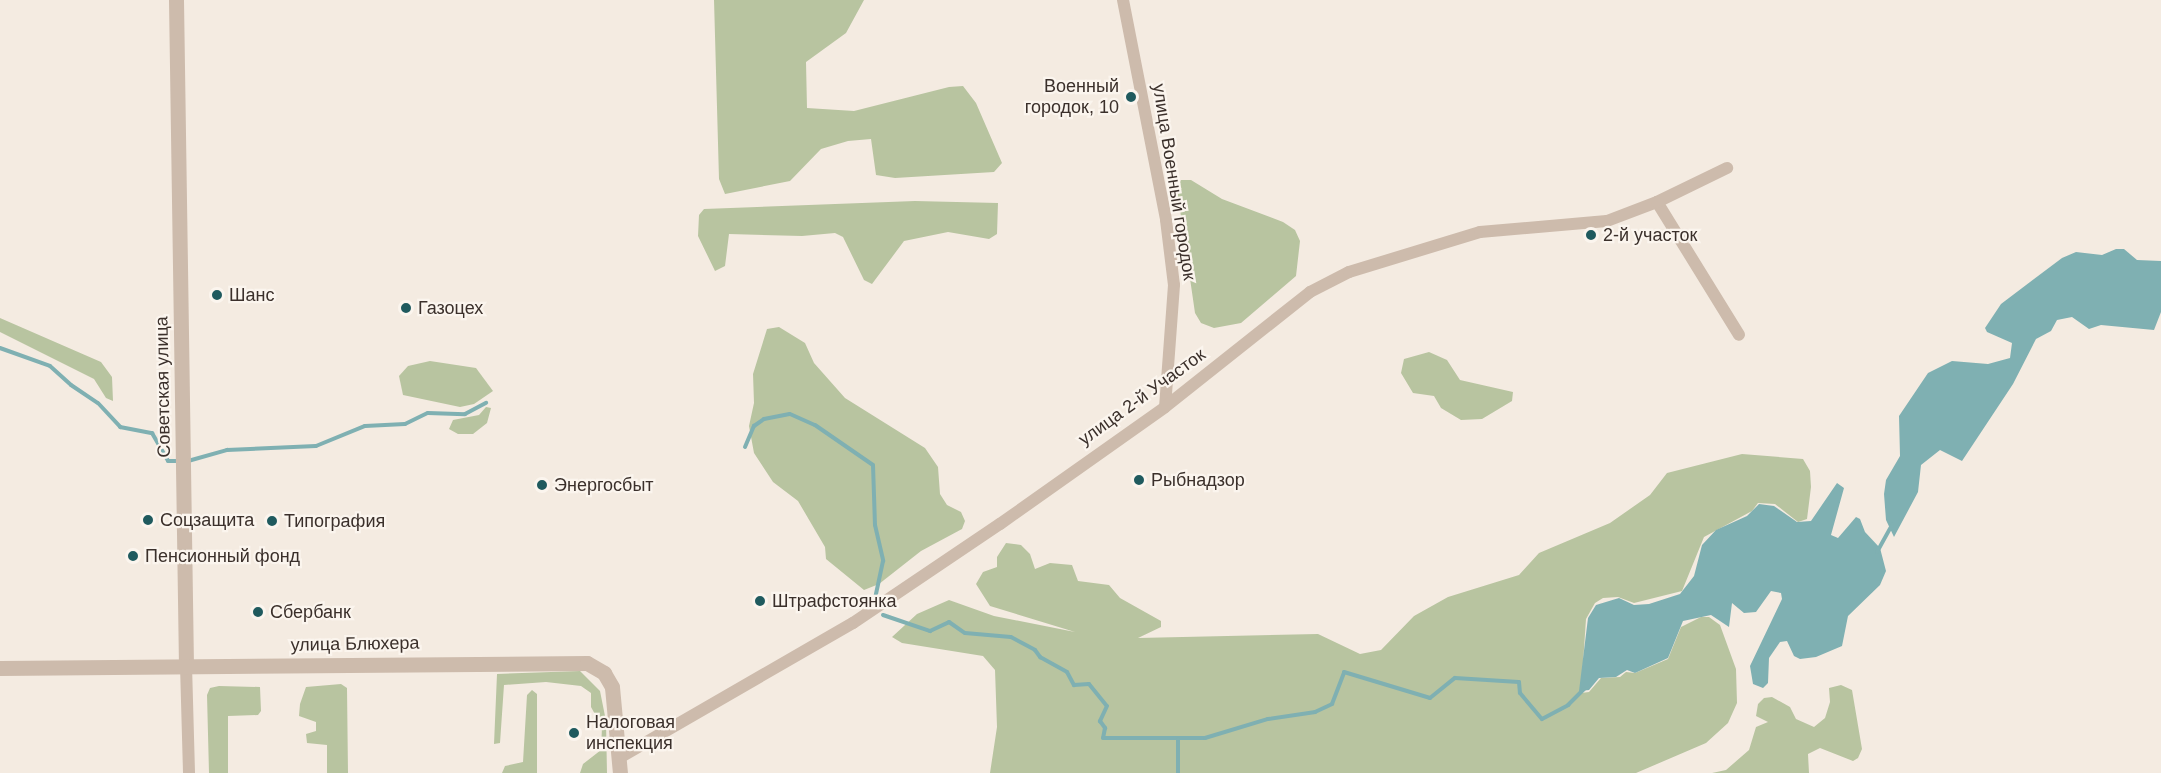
<!DOCTYPE html>
<html>
<head>
<meta charset="utf-8">
<style>
  body { margin:0 }
  #map { position:relative; width:2161px; height:773px; overflow:hidden; background:#f4ebe1; font-family:Arial,sans-serif }
  div>[style] { position:absolute }
  .green>* { inset:0; background:#b8c4a0 }
  .water>* { inset:0; background:#7fb0b2 }
  .stream>* { height:4px; margin:-2px; padding:0 2px; transform-origin:2px; border-radius:2px; background:#7fb0b2 }
  .minor>* { height:12px; margin:-6px; padding:0 6px; transform-origin:6px; border-radius:6px; background:#cdbbac }
  .tertiary>* { height:15px; margin:-7.5px; padding:0 7.5px; transform-origin:7.5px; border-radius:7.5px; background:#cdbbac }
  .dots>* { width:16px; height:16px; translate:-50% -50%; box-sizing:border-box; border:3px solid #fbf5ee; border-radius:50% }
  span { translate:-50% -50%; white-space:nowrap; text-align:center; line-height:1.15; -webkit-text-stroke:4.5px #fbf5ee; paint-order:stroke }
  .poi-label { font-size:18px; color:#3b302b }
  .right { translate:-100% -50%; text-align:right }
  .left { translate:0 -50%; text-align:left }
  .street-label { font-size:18px; color:#3b302b }
</style>
</head>
<body>
<div id="map">
  <div class="green">
    <div style="clip-path:polygon(714px 0,864px 0,846px 33px,806px 62px,807px 108px,854px 111px,949px 87px,963px 86px,976px 103px,1002px 163px,994px 172px,895px 178px,876px 175px,871px 139px,848px 141px,821px 149px,790px 181px,725px 194px,719px 179px)"></div>
    <div style="clip-path:polygon(1181px 180px,1191px 180px,1222px 199px,1283px 222px,1295px 230px,1300px 241px,1296px 276px,1241px 323px,1214px 328px,1201px 323px,1195px 313px,1177px 189px)"></div>
    <div style="clip-path:polygon(915px 201px,998px 203px,997px 234px,989px 239px,948px 232px,904px 241px,872px 284px,864px 280px,843px 237px,835px 233px,802px 236px,729px 234px,725px 266px,715px 271px,698px 236px,699px 215px,704px 209px)"></div>
    <div style="clip-path:polygon(0 318px,101px 362px,112px 377px,113px 401px,106px 398px,94px 379px,0 332px)"></div>
    <div style="clip-path:polygon(779px 327px,805px 343px,814px 363px,845px 398px,925px 448px,938px 467px,940px 494px,947px 505px,961px 512px,965px 521px,962px 529px,921px 551px,879px 584px,864px 590px,826px 559px,825px 547px,798px 501px,773px 482px,754px 453px,749px 426px,754px 403px,753px 374px,767px 329px)"></div>
    <div style="clip-path:polygon(1429px 352px,1447px 360px,1460px 380px,1513px 392px,1512px 401px,1482px 419px,1461px 420px,1441px 408px,1434px 396px,1413px 393px,1401px 373px,1404px 359px)"></div>
    <div style="clip-path:polygon(430px 361px,476px 368px,493px 391px,474px 404px,460px 407px,403px 395px,399px 376px,408px 366px)"></div>
    <div style="clip-path:polygon(486px 407px,491px 408px,487px 423px,473px 434px,458px 434px,449px 429px,453px 420px,479px 415px)"></div>
    <div style="clip-path:polygon(1742px 454px,1803px 459px,1810px 471px,1811px 487px,1807px 519px,1798px 522px,1775px 504px,1758px 503px,1752px 511px,1704px 537px,1682px 591px,1634px 603px,1618px 597px,1603px 598px,1595px 603px,1586px 619px,1581px 693px,1589px 692px,1601px 678px,1620px 677px,1626px 672px,1635px 673px,1668px 659px,1681px 627px,1701px 617px,1709px 617px,1720px 625px,1736px 669px,1737px 703px,1728px 723px,1706px 743px,1636px 773px,990px 773px,997px 727px,995px 670px,983px 656px,902px 643px,892px 637px,917px 614px,949px 600px,994px 616px,1075px 632px,990px 606px,976px 584px,983px 572px,997px 567px,997px 557px,1006px 543px,1021px 545px,1030px 554px,1035px 569px,1050px 563px,1072px 565px,1078px 581px,1109px 585px,1120px 598px,1161px 621px,1161px 627px,1138px 638px,1318px 634px,1360px 654px,1381px 650px,1414px 616px,1448px 597px,1519px 575px,1539px 553px,1610px 523px,1650px 495px,1667px 473px)"></div>
    <div style="clip-path:polygon(580px 671px,600px 691px,606px 721px,607px 773px,580px 773px,583px 764px,601px 750px,602px 727px,591px 707px,591px 693px,581px 686px,546px 682px,504px 685px,500px 743px,494px 744px,497px 674px)"></div>
    <div style="clip-path:polygon(341px 684px,347px 688px,348px 773px,327px 773px,327px 745px,307px 743px,306px 734px,316px 731px,316px 722px,299px 716px,300px 704px,306px 687px)"></div>
    <div style="clip-path:polygon(1841px 685px,1852px 690px,1862px 749px,1858px 758px,1853px 761px,1820px 748px,1808px 754px,1809px 773px,1712px 773px,1726px 770px,1749px 750px,1756px 727px,1768px 722px,1756px 716px,1758px 704px,1764px 698px,1772px 697px,1790px 707px,1796px 719px,1814px 727px,1825px 718px,1830px 702px,1829px 688px)"></div>
    <div style="clip-path:polygon(219px 686px,260px 687px,261px 711px,258px 715px,228px 716px,228px 773px,209px 773px,207px 695px,210px 688px)"></div>
    <div style="clip-path:polygon(532px 690px,537px 694px,537px 773px,502px 773px,505px 766px,523px 762px,527px 695px)"></div>
  </div>
  <div class="water">
    <div style="clip-path:polygon(2116px 249px,2124px 249px,2137px 260px,2161px 261px,2161px 312px,2154px 330px,2101px 325px,2089px 329px,2072px 317px,2057px 320px,2051px 331px,2036px 339px,2013px 384px,1962px 461px,1940px 450px,1921px 465px,1918px 492px,1894px 537px,1886px 520px,1884px 494px,1886px 480px,1900px 456px,1899px 416px,1928px 373px,1952px 361px,1988px 364px,2010px 358px,2012px 343px,1987px 332px,1985px 328px,2001px 304px,2062px 258px,2076px 252px,2102px 255px)"></div>
    <div style="clip-path:polygon(1837px 483px,1844px 488px,1831px 535px,1838px 538px,1856px 517px,1860px 519px,1865px 532px,1880px 548px,1886px 571px,1880px 585px,1848px 616px,1842px 646px,1816px 657px,1800px 659px,1794px 656px,1787px 641px,1780px 642px,1769px 658px,1768px 683px,1763px 688px,1753px 684px,1750px 666px,1782px 599px,1781px 593px,1771px 591px,1756px 612px,1744px 613px,1732px 603px,1729px 627px,1711px 615px,1683px 621px,1668px 658px,1635px 673px,1627px 670px,1616px 677px,1599px 678px,1589px 690px,1579px 691px,1588px 618px,1596px 605px,1619px 598px,1634px 605px,1649px 604px,1680px 594px,1694px 576px,1702px 545px,1716px 530px,1747px 516px,1759px 504px,1774px 506px,1797px 522px,1811px 521px)"></div>
  </div>
  <div class="stream">
    <div style="left:0;top:348px;width:53px;rotate:19.8deg"></div>
    <div style="left:50px;top:366px;width:28px;rotate:42deg"></div>
    <div style="left:71px;top:385px;width:32px;rotate:34deg"></div>
    <div style="left:98px;top:403px;width:33px;rotate:47deg"></div>
    <div style="left:120px;top:427px;width:33px;rotate:11deg"></div>
    <div style="left:152px;top:433px;width:32px;rotate:60deg"></div>
    <div style="left:168px;top:461px;width:13px"></div>
    <div style="left:745px;top:447px;width:23px;rotate:-67deg"></div>
    <div style="left:754px;top:426px;width:12px;rotate:-35deg"></div>
    <div style="left:764px;top:419px;width:26px;rotate:-11deg"></div>
    <div style="left:790px;top:414px;width:27px;rotate:24deg"></div>
    <div style="left:815px;top:425px;width:70px;rotate:34.6deg"></div>
    <div style="left:873px;top:465px;width:60px;rotate:88.1deg"></div>
    <div style="left:875px;top:525px;width:37px;rotate:77deg"></div>
    <div style="left:883px;top:561px;width:35px;rotate:102deg"></div>
    <div style="left:188px;top:461px;width:41px;rotate:-15.8deg"></div>
    <div style="left:227px;top:450px;width:89px;rotate:-2.6deg"></div>
    <div style="left:316px;top:446px;width:53px;rotate:-22.2deg"></div>
    <div style="left:365px;top:426px;width:40px;rotate:-2.9deg"></div>
    <div style="left:405px;top:424px;width:25px;rotate:-26deg"></div>
    <div style="left:428px;top:413px;width:37px;rotate:2deg"></div>
    <div style="left:465px;top:414px;width:24px;rotate:-28deg"></div>
    <div style="left:1877px;top:552px;width:31px;rotate:-61deg"></div>
    <div style="left:883px;top:615px;width:50px;rotate:18.8deg"></div>
    <div style="left:930px;top:631px;width:21px;rotate:-25deg"></div>
    <div style="left:949px;top:622px;width:19px;rotate:35deg"></div>
    <div style="left:965px;top:633px;width:46px;rotate:5deg"></div>
    <div style="left:1011px;top:637px;width:27px;rotate:28deg"></div>
    <div style="left:1035px;top:650px;width:9px;rotate:54deg"></div>
    <div style="left:1040px;top:657px;width:31px;rotate:29deg"></div>
    <div style="left:1067px;top:672px;width:15px;rotate:62deg"></div>
    <div style="left:1074px;top:685px;width:15px;rotate:-4deg"></div>
    <div style="left:1089px;top:684px;width:28px;rotate:51deg"></div>
    <div style="left:1107px;top:706px;width:17px;rotate:115deg"></div>
    <div style="left:1100px;top:721px;width:9px;rotate:54deg"></div>
    <div style="left:1105px;top:728px;width:10px;rotate:101deg"></div>
    <div style="left:1103px;top:738px;width:102px"></div>
    <div style="left:1205px;top:738px;width:66px;rotate:-16.8deg"></div>
    <div style="left:1268px;top:719px;width:48px;rotate:-8.5deg"></div>
    <div style="left:1315px;top:712px;width:19px;rotate:-25deg"></div>
    <div style="left:1332px;top:704px;width:34px;rotate:-69deg"></div>
    <div style="left:1344px;top:672px;width:90px;rotate:16.8deg"></div>
    <div style="left:1430px;top:698px;width:32px;rotate:-39deg"></div>
    <div style="left:1455px;top:678px;width:64px;rotate:3.6deg"></div>
    <div style="left:1519px;top:682px;width:11px;rotate:85deg"></div>
    <div style="left:1520px;top:693px;width:34px;rotate:50deg"></div>
    <div style="left:1542px;top:719px;width:30px;rotate:-28deg"></div>
    <div style="left:1568px;top:705px;width:23px;rotate:-45deg"></div>
    <div style="left:1178px;top:773px;width:34px;rotate:-90deg"></div>
  </div>
  <div class="minor">
    <div style="left:1123px;top:0;width:224px;rotate:78.9deg"></div>
    <div style="left:1166px;top:220px;width:65px;rotate:83deg"></div>
    <div style="left:1174px;top:285px;width:122px;rotate:94.2deg"></div>
    <div style="left:1657px;top:202px;width:156px;rotate:58.3deg"></div>
    <div style="left:186px;top:665px;width:108px;rotate:88.4deg"></div>
    <div style="left:619px;top:758px;width:270px;rotate:-30deg"></div>
    <div style="left:853px;top:623px;width:177px;rotate:-34deg"></div>
    <div style="left:1000px;top:524px;width:202px;rotate:-35.3deg"></div>
    <div style="left:1165px;top:407px;width:185px;rotate:-38.4deg"></div>
    <div style="left:1310px;top:292px;width:44px;rotate:-27.1deg"></div>
    <div style="left:1349px;top:272px;width:137px;rotate:-17deg"></div>
    <div style="left:1480px;top:232px;width:127px;rotate:-5deg"></div>
    <div style="left:1607px;top:221px;width:53px;rotate:-20.8deg"></div>
    <div style="left:1657px;top:202px;width:78px;rotate:-25.9deg"></div>
  </div>
  <div class="tertiary">
    <div style="left:176px;top:0;width:665px;rotate:89.14deg"></div>
    <div style="left:0;top:668px;width:587px;rotate:-0.49deg"></div>
    <div style="left:587px;top:663px;width:20px;rotate:30deg"></div>
    <div style="left:604px;top:673px;width:16px;rotate:60deg"></div>
    <div style="left:612px;top:687px;width:86px;rotate:84.7deg"></div>
  </div>
  <div class="dots">
    <div style="left:1131px;top:97px;background:#1f5a5e"></div>
    <div style="left:1591px;top:235px;background:#1f5a5e"></div>
    <div style="left:217px;top:295px;background:#1f5a5e"></div>
    <div style="left:406px;top:308px;background:#1f5a5e"></div>
    <div style="left:1139px;top:480px;background:#1f5a5e"></div>
    <div style="left:542px;top:485px;background:#1f5a5e"></div>
    <div style="left:148px;top:520px;background:#1f5a5e"></div>
    <div style="left:272px;top:521px;background:#1f5a5e"></div>
    <div style="left:133px;top:556px;background:#1f5a5e"></div>
    <div style="left:760px;top:601px;background:#1f5a5e"></div>
    <div style="left:258px;top:612px;background:#1f5a5e"></div>
    <div style="left:574px;top:733px;background:#1f5a5e"></div>
  </div>
  <div class="poi-label">
    <span class="right" style="left:1119px;top:97px">Военный<br>городок, 10</span>
    <span class="left" style="left:1603px;top:235px">2-й участок</span>
    <span class="left" style="left:229px;top:295px">Шанс</span>
    <span class="left" style="left:418px;top:308px">Газоцех</span>
    <span class="left" style="left:1151px;top:480px">Рыбнадзор</span>
    <span class="left" style="left:554px;top:485px">Энергосбыт</span>
    <span class="left" style="left:160px;top:520px">Соцзащита</span>
    <span class="left" style="left:284px;top:521px">Типография</span>
    <span class="left" style="left:145px;top:556px">Пенсионный фонд</span>
    <span class="left" style="left:772px;top:601px">Штрафстоянка</span>
    <span class="left" style="left:270px;top:612px">Сбербанк</span>
    <span class="left" style="left:586px;top:733px">Налоговая<br>инспекция</span>
  </div>
  <div class="street-label">
    <span style="left:1174px;top:182px;rotate:81deg">улица Военный городок</span>
    <span style="left:163px;top:387px;rotate:-91deg">Советская улица</span>
    <span style="left:1142px;top:397px;rotate:-36deg">улица 2-й Участок</span>
    <span style="left:355px;top:644px;rotate:-1deg">улица Блюхера</span>
  </div>
</div>
</body>
</html>
